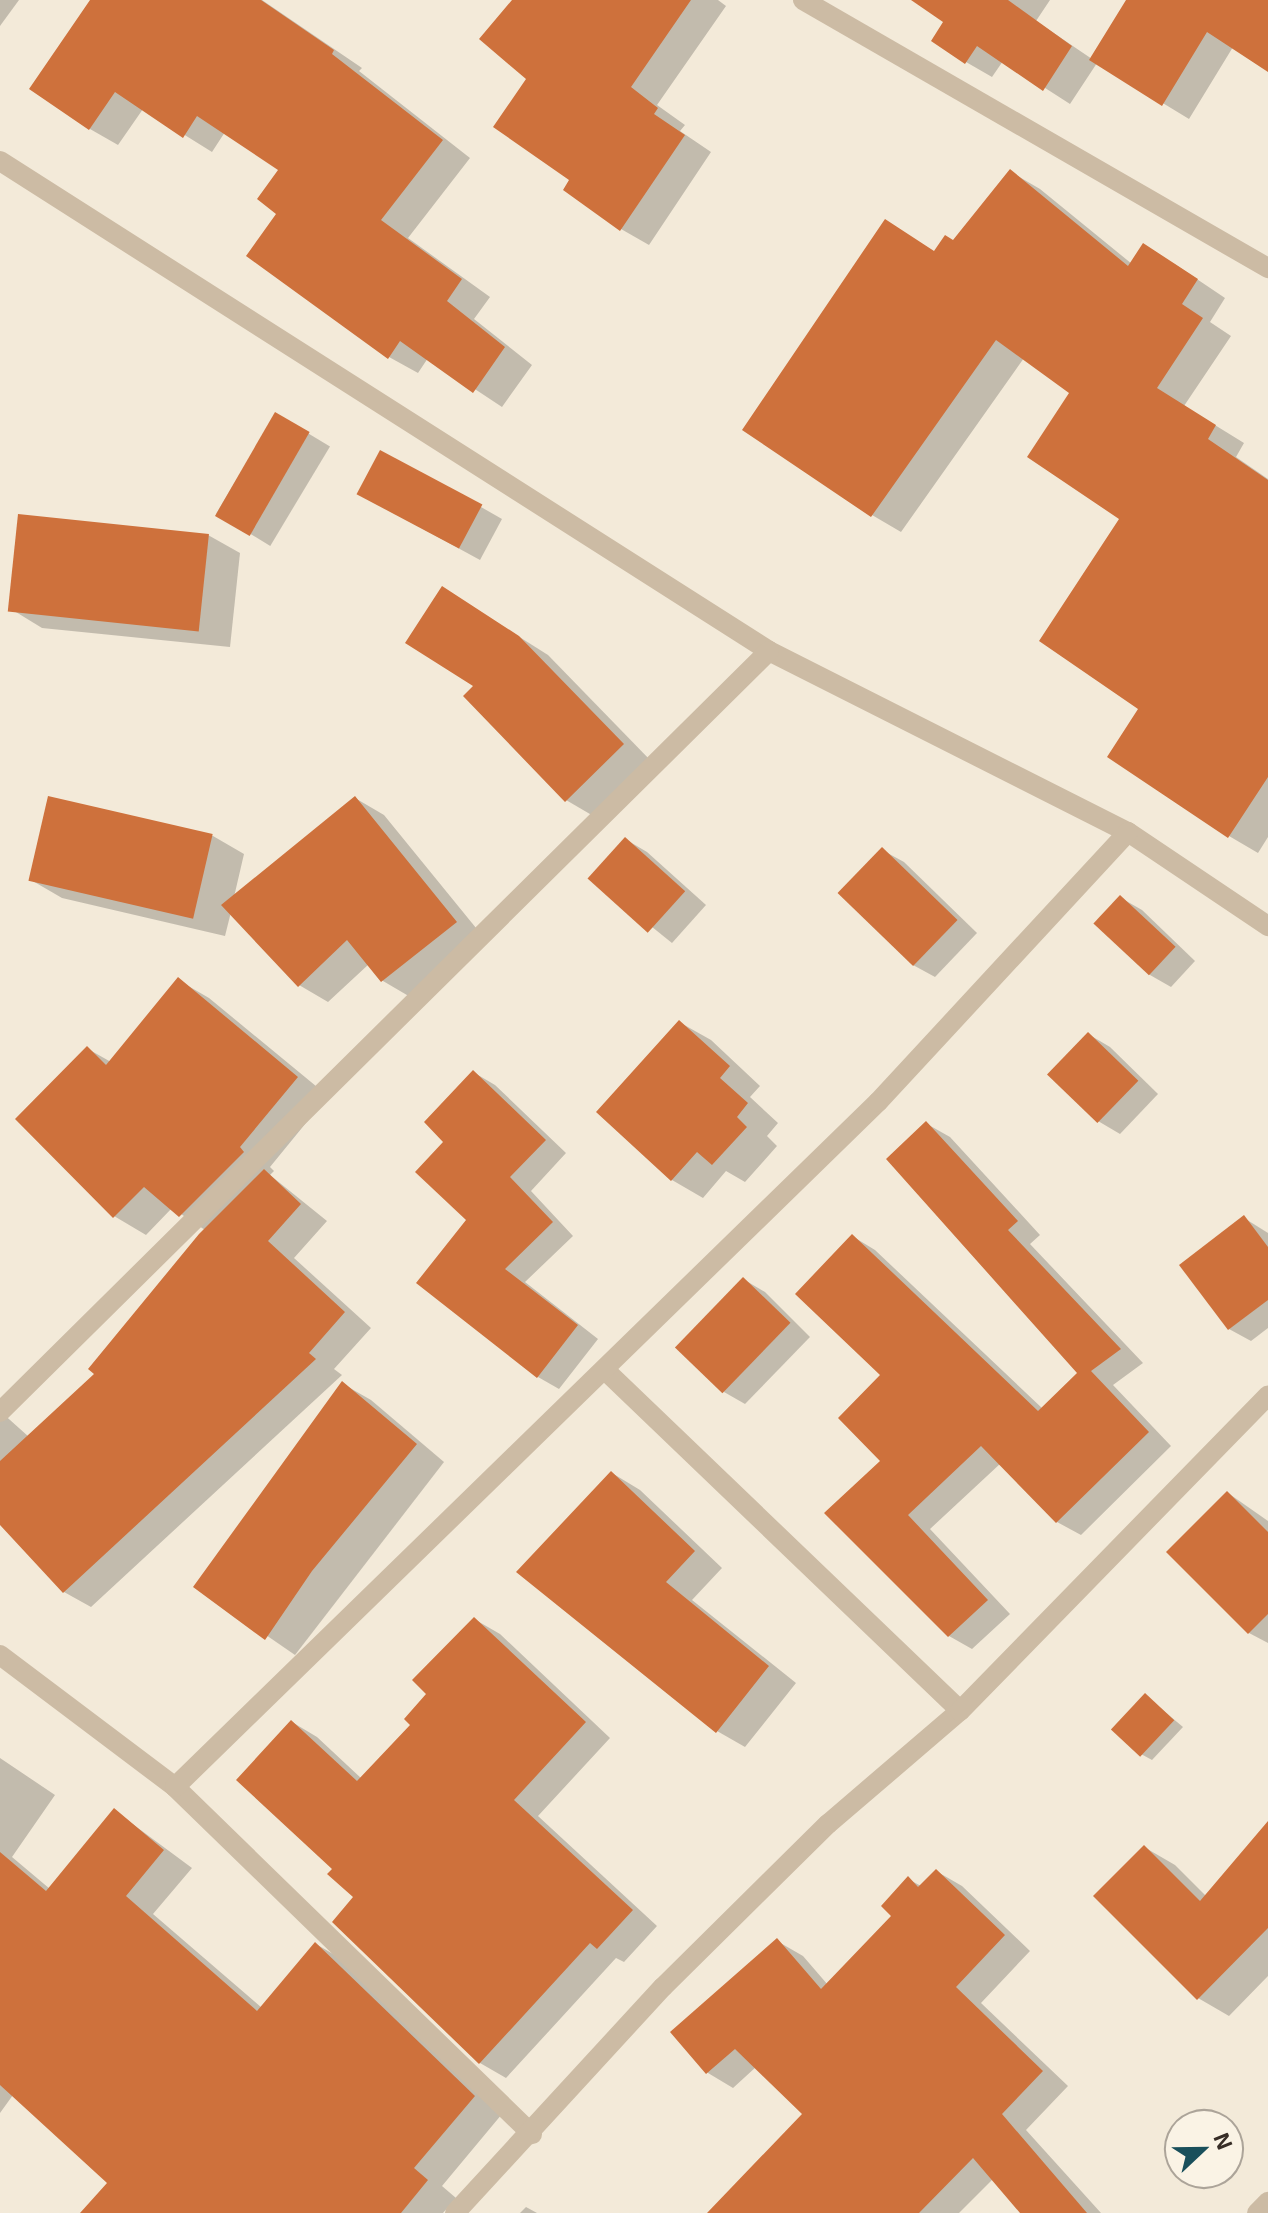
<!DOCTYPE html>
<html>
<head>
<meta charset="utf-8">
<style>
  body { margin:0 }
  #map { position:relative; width:1268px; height:2213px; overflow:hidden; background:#f3ead9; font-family:"Exo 2",sans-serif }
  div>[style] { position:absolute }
  .shadow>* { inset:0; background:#0003; transform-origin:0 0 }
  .building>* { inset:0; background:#ce713c; transform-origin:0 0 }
  .street>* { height:20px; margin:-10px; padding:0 10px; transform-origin:10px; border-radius:10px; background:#ccbba4 }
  span { translate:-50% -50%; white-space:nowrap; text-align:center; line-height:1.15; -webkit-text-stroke:6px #faf3e5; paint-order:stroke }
  .north { position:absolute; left:1164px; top:2109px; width:80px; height:80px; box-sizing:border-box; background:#faf3e5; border:2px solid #aca499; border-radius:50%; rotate:68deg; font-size:22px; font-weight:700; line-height:32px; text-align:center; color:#372d26 }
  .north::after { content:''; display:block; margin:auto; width:28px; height:36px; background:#194f5b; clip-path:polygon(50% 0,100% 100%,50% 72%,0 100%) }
</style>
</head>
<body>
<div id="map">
  <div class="shadow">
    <div style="clip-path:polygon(0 0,19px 0,0 26px)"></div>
    <div style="clip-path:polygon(92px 0,262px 0,362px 68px,359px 71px,470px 158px,408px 238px,490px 297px,474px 319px,532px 365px,502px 407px,428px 358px,418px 373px,389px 357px,249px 256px,279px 213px,281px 169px,225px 132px,212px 152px,143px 109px,118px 145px,90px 129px)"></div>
    <div style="clip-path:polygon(515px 0,718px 0,726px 6px,657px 105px,685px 125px,680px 131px,711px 152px,649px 245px,621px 229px,572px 180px,529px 79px)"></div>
    <div style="clip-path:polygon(959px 0,1050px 0,1036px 21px,1092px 59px,1128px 0,1268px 0,1268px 70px,1233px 47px,1189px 119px,1097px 63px,1070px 104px,1003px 61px,992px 77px,966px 62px)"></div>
    <div style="clip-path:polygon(1011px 172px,1040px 189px,1132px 264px,1173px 263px,1225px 298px,1210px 322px,1231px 336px,1184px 406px,1244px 443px,1236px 457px,1268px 479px,1268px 837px,1258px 853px,1229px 836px,1141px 709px,1122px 518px,1072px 393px,1024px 358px,901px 532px,872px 515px,886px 222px,935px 252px,953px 242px)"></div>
    <div style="left:276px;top:414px;width:63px;height:116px;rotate:31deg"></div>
    <div style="clip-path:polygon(381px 506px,481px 507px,502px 519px,480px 560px)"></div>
    <div style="clip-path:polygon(208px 535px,240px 553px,230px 647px,42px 628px,11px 609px)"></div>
    <div style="clip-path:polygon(442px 588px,548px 655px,652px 762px,595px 817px,566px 800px,476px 686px)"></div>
    <div style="clip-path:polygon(49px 798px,213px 836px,244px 854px,234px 897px,355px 798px,384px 815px,485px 939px,412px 998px,383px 981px,369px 964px,328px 1002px,299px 985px,231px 912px,225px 936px,62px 898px,31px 880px)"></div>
    <div style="clip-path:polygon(625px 839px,647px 852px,706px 905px,672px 943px,591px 878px)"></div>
    <div style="clip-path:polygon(882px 850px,904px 862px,977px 933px,935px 977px,913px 965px)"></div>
    <div style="clip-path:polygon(1121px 898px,1142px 910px,1195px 961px,1171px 987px,1150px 975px,1096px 924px)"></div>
    <div style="clip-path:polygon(178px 980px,209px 998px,328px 1096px,270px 1167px,274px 1171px,270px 1175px,327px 1221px,294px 1258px,371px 1328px,334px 1369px,342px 1375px,91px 1607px,64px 1592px,0 1522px,0 1411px,29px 1437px,97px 1374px,205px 1230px,172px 1208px,146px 1235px,114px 1216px,88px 1049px,111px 1062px)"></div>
    <div style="clip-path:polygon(679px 1022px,711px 1040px,760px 1086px,750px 1097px,778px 1123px,767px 1136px,777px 1146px,745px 1182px,726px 1171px,703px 1198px,672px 1180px)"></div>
    <div style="clip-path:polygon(1088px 1034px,1110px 1047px,1158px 1094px,1120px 1134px,1098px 1121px)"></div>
    <div style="clip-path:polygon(473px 1072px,495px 1085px,566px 1153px,531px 1191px,573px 1236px,525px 1282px,598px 1339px,559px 1389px,538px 1377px,468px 1219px)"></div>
    <div style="clip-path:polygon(927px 1124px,950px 1137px,1040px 1235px,1030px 1244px,1143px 1363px,1113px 1385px,1171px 1446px,1081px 1535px,1057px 1522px,1001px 1463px,930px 1529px,1010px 1614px,972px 1649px,949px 1636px,883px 1461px,883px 1375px,852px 1236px,875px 1250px,1043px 1409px,1080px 1373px)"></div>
    <div style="clip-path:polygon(1244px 1218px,1268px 1233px,1268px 1328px,1251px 1341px,1229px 1329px)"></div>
    <div style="clip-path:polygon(743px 1279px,765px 1292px,810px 1337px,745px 1404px,724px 1392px)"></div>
    <div style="clip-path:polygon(343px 1384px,371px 1400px,444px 1462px,295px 1655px,196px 1587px)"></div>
    <div style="clip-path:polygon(612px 1473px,640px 1490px,722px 1568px,692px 1600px,796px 1683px,745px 1747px,717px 1731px)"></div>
    <div style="clip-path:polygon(1228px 1493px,1268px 1521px,1268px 1643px,1249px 1633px)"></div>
    <div style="clip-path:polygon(474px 1619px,500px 1634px,610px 1738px,538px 1816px,657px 1926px,624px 1962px,616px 1958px,506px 2078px,480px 2063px,335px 1922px,356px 1897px,335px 1869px,292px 1722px,317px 1737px,362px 1779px,412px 1724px)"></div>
    <div style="clip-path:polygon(1146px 1696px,1183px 1727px,1152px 1760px,1141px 1754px)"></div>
    <div style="clip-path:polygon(0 1758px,55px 1795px,12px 1857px,50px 1889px,115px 1811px,192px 1868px,153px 1914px,262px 2008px,316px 1944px,345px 1961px,502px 2114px,442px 2186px,456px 2198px,443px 2213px,83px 2213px,109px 2182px,13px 2095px,0 2113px)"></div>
    <div style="clip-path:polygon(1268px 1824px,1268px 1976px,1229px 2016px,1198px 1998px,1144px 1847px,1175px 1865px,1206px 1896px)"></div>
    <div style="clip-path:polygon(936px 1871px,962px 1886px,1030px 1951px,981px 2003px,1068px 2086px,1026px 2130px,1101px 2213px,1022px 2213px,993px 2179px,959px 2213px,710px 2213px,805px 2114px,756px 2067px,733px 2088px,708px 2073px,673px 2032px,777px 1941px,803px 1956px,828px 1985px,894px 1916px,908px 1879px,921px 1886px)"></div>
    <div style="clip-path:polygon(526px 2207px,537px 2213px,520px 2213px)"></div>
  </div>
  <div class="building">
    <div style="clip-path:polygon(90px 0,261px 0,334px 50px,332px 54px,443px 140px,381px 220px,462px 279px,447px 301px,505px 347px,473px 393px,400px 341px,388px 359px,246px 256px,276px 214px,257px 199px,278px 170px,197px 116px,183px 138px,115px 92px,89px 130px,29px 89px)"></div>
    <div style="clip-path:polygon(512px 0,691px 0,631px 87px,658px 108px,654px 114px,685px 135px,620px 231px,563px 190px,569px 180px,493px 127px,526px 79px,479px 39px)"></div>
    <div style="clip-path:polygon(911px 0,1008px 0,1072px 46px,1043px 91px,977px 46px,965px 64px,931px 41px,943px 22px)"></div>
    <div style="clip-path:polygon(1126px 0,1268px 0,1268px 72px,1207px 32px,1162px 106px,1089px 60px)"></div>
    <div style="clip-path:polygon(1010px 169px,1128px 266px,1143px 243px,1198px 279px,1182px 304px,1203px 318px,1157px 388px,1216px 425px,1208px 439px,1268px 480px,1268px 777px,1228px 838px,1107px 757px,1138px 709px,1039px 641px,1119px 519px,1027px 457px,1069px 393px,996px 340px,871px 517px,742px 430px,885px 219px,934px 251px,945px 235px,953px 240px)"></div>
    <div style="left:275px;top:412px;width:40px;height:120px;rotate:30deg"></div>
    <div style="left:380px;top:450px;width:116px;height:50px;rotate:28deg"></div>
    <div style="left:18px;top:514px;width:192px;height:98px;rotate:6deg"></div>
    <div style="clip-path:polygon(442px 586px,519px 636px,624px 744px,565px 802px,463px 696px,473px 686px,405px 643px)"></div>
    <div style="left:48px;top:796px;width:169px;height:87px;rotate:13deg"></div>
    <div style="clip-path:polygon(355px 796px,457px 922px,381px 982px,347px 940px,298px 987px,221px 905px)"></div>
    <div style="left:625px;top:837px;width:81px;height:56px;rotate:42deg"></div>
    <div style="left:882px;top:847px;width:105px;height:64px;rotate:44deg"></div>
    <div style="left:1120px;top:895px;width:76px;height:39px;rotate:43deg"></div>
    <div style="clip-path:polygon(178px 977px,298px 1077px,240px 1147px,244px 1152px,179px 1217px,144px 1187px,113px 1218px,15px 1119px,87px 1046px,106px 1065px)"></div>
    <div style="clip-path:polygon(679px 1020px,730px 1066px,720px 1078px,748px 1103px,737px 1117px,747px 1127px,712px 1165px,697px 1152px,671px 1181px,596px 1112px)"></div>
    <div style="left:1088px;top:1032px;width:70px;height:59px;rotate:44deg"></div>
    <div style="clip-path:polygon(473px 1070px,546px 1140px,510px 1177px,553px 1222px,505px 1269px,578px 1325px,537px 1378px,416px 1283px,466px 1220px,415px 1172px,443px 1142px,424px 1122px)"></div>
    <div style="clip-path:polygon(926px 1121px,1018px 1221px,1008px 1230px,1121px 1349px,1091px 1371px,1149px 1432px,1056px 1523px,981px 1446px,908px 1515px,988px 1600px,948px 1637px,824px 1513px,880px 1461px,838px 1418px,880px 1375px,795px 1294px,852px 1234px,1038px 1411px,1077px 1373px,886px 1159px)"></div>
    <div style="clip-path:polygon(264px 1169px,301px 1204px,268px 1241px,345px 1312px,309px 1353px,316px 1359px,63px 1593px,0 1525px,0 1461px,94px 1374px,88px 1369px,199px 1234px)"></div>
    <div style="clip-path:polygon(1244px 1215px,1268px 1247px,1268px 1300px,1228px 1330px,1179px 1265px)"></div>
    <div style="left:743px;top:1277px;width:66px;height:98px;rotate:44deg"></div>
    <div style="clip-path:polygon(342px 1381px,417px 1444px,312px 1571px,265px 1640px,193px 1587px)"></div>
    <div style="clip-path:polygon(611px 1471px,695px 1551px,666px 1582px,769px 1666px,716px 1733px,516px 1572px)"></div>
    <div style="clip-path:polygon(1227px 1491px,1268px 1532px,1268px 1614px,1248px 1634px,1166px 1552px)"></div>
    <div style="clip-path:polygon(474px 1617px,586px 1722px,514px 1800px,633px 1910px,597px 1949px,590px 1943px,479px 2064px,332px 1922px,353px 1897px,327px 1874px,332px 1869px,236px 1780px,291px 1720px,357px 1781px,410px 1725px,404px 1719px,426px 1694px,412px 1680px)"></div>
    <div style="left:1145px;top:1693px;width:40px;height:50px;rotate:43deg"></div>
    <div style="clip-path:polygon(114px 1808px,164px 1850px,126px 1896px,257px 2011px,315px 1942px,475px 2096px,414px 2168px,428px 2180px,401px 2213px,80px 2213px,107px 2183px,0 2085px,0 1852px,46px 1891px)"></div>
    <div style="clip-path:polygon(1268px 1821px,1268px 1928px,1197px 2000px,1093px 1896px,1144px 1845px,1200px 1901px)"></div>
    <div style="clip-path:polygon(936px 1869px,1005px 1935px,956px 1987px,1043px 2071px,1002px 2114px,1087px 2213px,1020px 2213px,973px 2158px,919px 2213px,707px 2213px,802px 2114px,735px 2049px,706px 2074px,670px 2032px,777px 1938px,821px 1989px,891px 1916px,881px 1906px,908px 1876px,918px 1887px)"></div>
  </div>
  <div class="street">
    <div style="left:803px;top:0;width:537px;rotate:29.96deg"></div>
    <div style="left:0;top:161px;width:912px;rotate:32.5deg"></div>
    <div style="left:769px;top:651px;width:402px;rotate:26.8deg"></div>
    <div style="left:1128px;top:832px;width:169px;rotate:33.9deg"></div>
    <div style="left:605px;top:1370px;width:492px;rotate:43.8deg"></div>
    <div style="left:0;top:1412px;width:1082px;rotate:-44.7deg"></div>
    <div style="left:0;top:1655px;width:219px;rotate:37deg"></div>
    <div style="left:175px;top:1787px;width:498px;rotate:44.2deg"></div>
    <div style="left:175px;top:1787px;width:982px;rotate:-44.26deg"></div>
    <div style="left:878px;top:1102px;width:368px;rotate:-47.2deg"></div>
    <div style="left:455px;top:2213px;width:307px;rotate:-47.4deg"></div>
    <div style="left:663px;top:1987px;width:232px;rotate:-44.7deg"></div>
    <div style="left:828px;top:1824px;width:174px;rotate:-40.6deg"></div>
    <div style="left:960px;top:1711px;width:441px;rotate:-45.7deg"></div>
    <div style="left:1257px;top:2213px;width:16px;rotate:-45deg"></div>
  </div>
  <div class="north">N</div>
</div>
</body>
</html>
